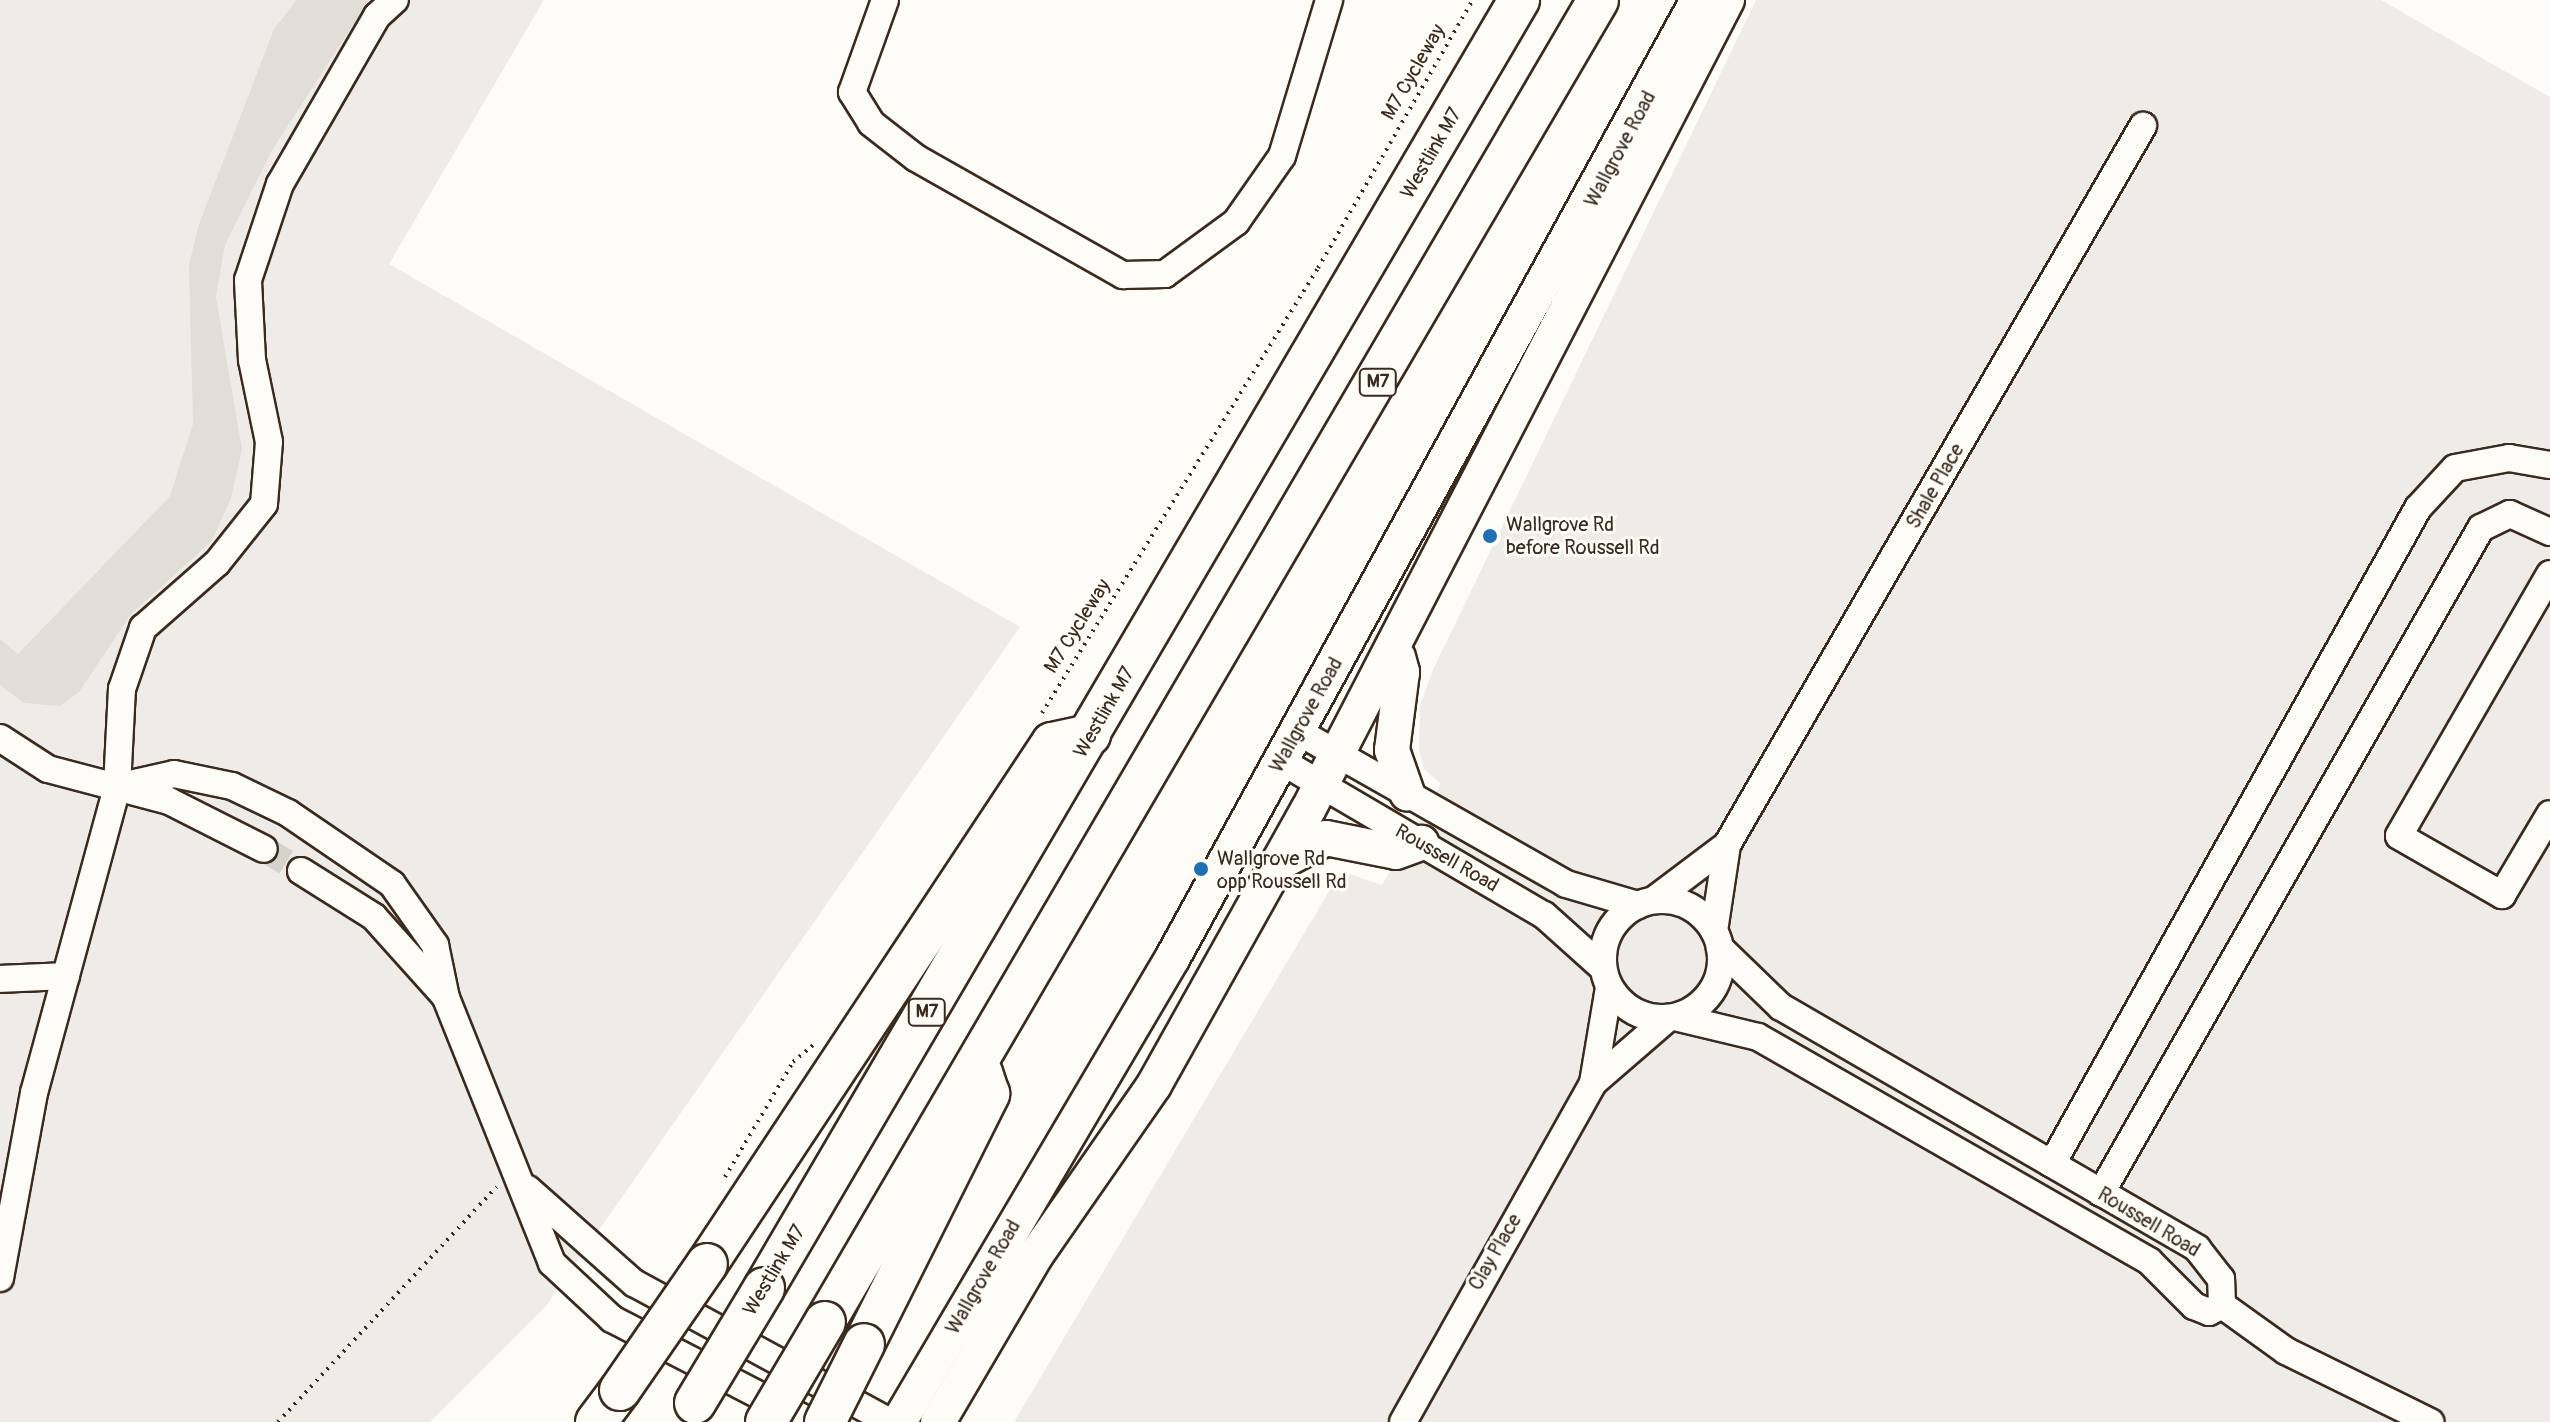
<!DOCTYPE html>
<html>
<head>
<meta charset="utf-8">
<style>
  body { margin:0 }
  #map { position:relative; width:2550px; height:1422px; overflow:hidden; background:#fdfcf7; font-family:Pangolin,sans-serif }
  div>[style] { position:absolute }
  .built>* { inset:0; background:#efece7 }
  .green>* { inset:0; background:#e1ded7 }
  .minor-tunnel>* { height:26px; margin-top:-13px; transform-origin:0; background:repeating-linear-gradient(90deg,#d6d2cc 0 26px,transparent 0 39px) }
  .path>* { height:4px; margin-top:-2px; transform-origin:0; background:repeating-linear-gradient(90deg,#3b2a1e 0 2px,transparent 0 8px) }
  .roads { filter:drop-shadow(2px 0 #3b2a1e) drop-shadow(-2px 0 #3b2a1e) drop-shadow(0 2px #3b2a1e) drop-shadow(0 -2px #3b2a1e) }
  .minor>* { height:26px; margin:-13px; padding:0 13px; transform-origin:13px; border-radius:13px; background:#fdfcf7 }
  .minor>.ring { margin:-13px; padding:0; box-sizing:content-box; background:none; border:26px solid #fdfcf7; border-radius:50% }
  .major>* { height:34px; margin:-17px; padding:0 17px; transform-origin:17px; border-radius:17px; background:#fdfcf7 }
  .highway>* { height:40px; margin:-20px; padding:0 20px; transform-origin:20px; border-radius:20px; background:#fdfcf7 }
  .bridges { filter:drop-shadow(2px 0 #3b2a1e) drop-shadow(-2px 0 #3b2a1e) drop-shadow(0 2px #3b2a1e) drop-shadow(0 -2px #3b2a1e) }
  .highway-bridge>* { height:40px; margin:-20px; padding:0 20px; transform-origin:20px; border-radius:20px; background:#fdfcf7 }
  .dots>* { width:22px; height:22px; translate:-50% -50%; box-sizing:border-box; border:4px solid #fdfcf7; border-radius:50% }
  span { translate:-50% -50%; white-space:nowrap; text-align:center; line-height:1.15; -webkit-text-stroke:6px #fdfcf7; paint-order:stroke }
  .shield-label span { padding:2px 6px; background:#fdfcf7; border:2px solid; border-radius:6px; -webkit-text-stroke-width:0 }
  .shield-label { font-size:18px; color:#3b2a1e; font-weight:700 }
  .street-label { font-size:20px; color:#3b2a1e }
  .poi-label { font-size:20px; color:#3b2a1e }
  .left { translate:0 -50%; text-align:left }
</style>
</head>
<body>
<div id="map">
  <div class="built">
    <div style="clip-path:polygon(0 0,544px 0,389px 264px,1020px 627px,546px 1306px,430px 1422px,0 1422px)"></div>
    <div style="clip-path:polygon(1756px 0,2381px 0,2550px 97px,2550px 1422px,1014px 1422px,1341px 871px,1382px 885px,1441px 784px,1424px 769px,1419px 750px,1420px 706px,1432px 672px)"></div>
  </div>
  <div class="green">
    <div style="clip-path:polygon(297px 0,369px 0,271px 152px,225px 245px,216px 297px,242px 449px,231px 498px,212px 541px,131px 614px,79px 692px,60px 706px,24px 703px,0 685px,0 639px,18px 654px,170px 496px,193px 424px,189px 265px,198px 227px,274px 29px)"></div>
  </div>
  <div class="minor-tunnel">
    <div style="left:264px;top:849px;width:43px;rotate:30.7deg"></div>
  </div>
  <div class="path">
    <div style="left:1042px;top:713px;width:524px;rotate:-58.19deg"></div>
    <div style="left:1318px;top:268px;width:310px;rotate:-60deg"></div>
    <div style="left:725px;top:1177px;width:134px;rotate:-59.4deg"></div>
    <div style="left:793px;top:1062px;width:26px;rotate:-40deg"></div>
    <div style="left:278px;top:1422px;width:321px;rotate:-47.1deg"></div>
  </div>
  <div class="roads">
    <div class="minor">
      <div style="left:885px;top:0;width:98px;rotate:109.7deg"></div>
      <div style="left:852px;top:92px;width:36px;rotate:58deg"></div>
      <div style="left:871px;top:123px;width:57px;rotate:37.9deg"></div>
      <div style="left:916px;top:158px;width:238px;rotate:29.5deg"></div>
      <div style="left:1123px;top:275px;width:42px;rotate:-1.4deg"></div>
      <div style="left:1165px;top:274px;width:88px;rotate:-36.2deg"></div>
      <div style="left:1236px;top:222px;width:80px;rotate:-55.1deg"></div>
      <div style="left:1282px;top:156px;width:163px;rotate:-73.2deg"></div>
      <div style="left:2550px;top:574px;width:302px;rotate:120deg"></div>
      <div style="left:2399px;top:836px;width:119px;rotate:29.8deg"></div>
      <div style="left:2502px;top:895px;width:94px;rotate:-59.3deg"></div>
      <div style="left:1297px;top:731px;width:309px;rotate:29.6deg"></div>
      <div style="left:1566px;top:884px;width:75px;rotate:16.3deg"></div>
      <div style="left:0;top:738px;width:57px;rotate:32.9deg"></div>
      <div style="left:48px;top:769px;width:125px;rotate:14.8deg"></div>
      <div style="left:169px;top:801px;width:106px;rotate:26.8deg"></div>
      <div style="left:1281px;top:761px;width:305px;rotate:30.4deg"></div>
      <div style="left:1544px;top:915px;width:79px;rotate:41.9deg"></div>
      <div style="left:117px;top:787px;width:58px;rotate:-12.8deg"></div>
      <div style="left:174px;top:774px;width:59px;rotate:11.7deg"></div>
      <div style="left:232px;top:786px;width:62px;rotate:25.7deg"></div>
      <div style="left:288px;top:813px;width:126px;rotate:34.3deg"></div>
      <div style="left:392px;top:884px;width:75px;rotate:54.8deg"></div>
      <div style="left:435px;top:945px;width:54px;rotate:78.3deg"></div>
      <div style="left:446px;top:998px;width:285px;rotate:68.2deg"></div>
      <div style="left:552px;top:1263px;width:82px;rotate:43deg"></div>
      <div style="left:612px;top:1319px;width:224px;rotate:27.4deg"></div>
      <div style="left:301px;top:871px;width:86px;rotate:32.2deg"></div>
      <div style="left:374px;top:917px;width:105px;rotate:48.1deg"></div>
      <div class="ring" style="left:1603px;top:900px;width:92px;height:92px"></div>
      <div style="left:1654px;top:900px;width:91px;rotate:-37deg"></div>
      <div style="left:1714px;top:931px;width:87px;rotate:-81.4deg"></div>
      <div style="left:1727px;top:845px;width:831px;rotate:-59.95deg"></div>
      <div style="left:0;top:979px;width:66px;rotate:-2.6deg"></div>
      <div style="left:1675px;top:1017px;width:85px;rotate:13.5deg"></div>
      <div style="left:1758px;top:1037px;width:451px;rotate:29.8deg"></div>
      <div style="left:2149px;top:1261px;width:64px;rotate:45deg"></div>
      <div style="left:2194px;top:1306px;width:16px;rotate:22deg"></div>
      <div style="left:2209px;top:1312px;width:15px;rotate:-28deg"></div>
      <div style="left:2222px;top:1305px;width:26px;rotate:-92deg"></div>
      <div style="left:2221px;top:1279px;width:39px;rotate:-128deg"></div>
      <div style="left:2197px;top:1248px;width:481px;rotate:-149.9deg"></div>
      <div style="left:1781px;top:1007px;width:85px;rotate:-136deg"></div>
      <div style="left:1593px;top:1083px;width:97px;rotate:-80.5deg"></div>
      <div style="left:2052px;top:1164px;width:751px;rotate:-60.84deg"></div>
      <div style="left:2418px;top:508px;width:54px;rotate:-47.2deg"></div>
      <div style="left:2455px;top:468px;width:55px;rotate:-10.5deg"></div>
      <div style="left:2509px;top:458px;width:42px;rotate:9.7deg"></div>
      <div style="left:528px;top:1189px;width:142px;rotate:41.6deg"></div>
      <div style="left:634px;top:1283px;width:291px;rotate:28.5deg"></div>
      <div style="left:2101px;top:1193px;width:766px;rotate:-60.26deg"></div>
      <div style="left:2481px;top:528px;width:32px;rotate:-26deg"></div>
      <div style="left:2510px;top:514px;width:44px;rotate:24.2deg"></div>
      <div style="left:0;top:1278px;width:188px;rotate:-79.6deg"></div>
      <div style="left:34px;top:1093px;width:317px;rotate:-74.8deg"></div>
      <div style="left:117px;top:787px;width:98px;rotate:-87.1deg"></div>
      <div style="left:122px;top:689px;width:65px;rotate:-71deg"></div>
      <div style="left:143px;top:628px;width:98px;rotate:-41.3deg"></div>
      <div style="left:217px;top:563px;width:75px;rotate:-51.5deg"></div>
      <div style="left:264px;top:504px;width:62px;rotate:-85.4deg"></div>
      <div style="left:269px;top:442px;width:84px;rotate:-101.7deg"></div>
      <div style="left:252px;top:360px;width:80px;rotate:-92.9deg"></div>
      <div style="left:248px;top:280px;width:101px;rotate:-71.6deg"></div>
      <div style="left:280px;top:184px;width:194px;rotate:-60deg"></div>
      <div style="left:377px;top:16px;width:24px;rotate:-42deg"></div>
      <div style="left:2222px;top:1305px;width:79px;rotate:35.7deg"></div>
      <div style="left:2286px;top:1351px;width:161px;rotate:26.2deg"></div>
      <div style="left:1403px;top:1422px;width:389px;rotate:-60.7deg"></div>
      <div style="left:1593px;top:1083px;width:99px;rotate:-40.9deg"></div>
    </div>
    <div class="major">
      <div style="left:1398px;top:657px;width:16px;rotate:75deg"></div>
      <div style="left:1402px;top:672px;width:79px;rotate:97.3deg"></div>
      <div style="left:1392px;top:750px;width:46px;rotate:70.8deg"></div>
      <div style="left:1279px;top:863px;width:53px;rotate:-28deg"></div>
      <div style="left:1326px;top:838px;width:71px;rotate:11.3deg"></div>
      <div style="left:1396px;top:852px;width:27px;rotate:-20deg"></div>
      <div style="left:899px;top:1422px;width:540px;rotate:-59.49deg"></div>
      <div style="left:1173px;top:957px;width:1092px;rotate:-61.25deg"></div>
      <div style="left:938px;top:1422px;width:194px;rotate:-59.6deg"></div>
      <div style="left:1036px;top:1255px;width:207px;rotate:-55.2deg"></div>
      <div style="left:1154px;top:1085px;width:315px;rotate:-60.8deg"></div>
      <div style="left:1308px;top:810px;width:912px;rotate:-62.65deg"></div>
    </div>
    <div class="highway">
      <div style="left:707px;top:1264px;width:625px;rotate:-56.49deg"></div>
      <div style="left:1052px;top:743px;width:39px;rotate:-12deg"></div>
      <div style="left:764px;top:1288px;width:1493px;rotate:-59.62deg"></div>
      <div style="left:825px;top:1322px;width:1531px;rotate:-59.68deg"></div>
      <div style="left:864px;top:1344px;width:280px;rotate:-63.4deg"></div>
      <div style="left:989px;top:1094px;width:22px;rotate:-108deg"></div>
      <div style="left:596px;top:1422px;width:40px;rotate:-53deg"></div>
    </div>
  </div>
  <div class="bridges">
    <div class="highway-bridge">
      <div style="left:620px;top:1390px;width:153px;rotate:-55.4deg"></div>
      <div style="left:695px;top:1403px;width:134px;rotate:-59deg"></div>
      <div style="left:766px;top:1422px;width:116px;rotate:-59.5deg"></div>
      <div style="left:825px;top:1422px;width:87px;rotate:-63.4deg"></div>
    </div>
  </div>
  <div class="dots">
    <div style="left:1490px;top:536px;background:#1f6fb2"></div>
    <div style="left:1201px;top:869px;background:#1f6fb2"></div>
  </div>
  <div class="shield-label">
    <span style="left:1378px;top:382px">M7</span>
    <span style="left:927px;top:1012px">M7</span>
  </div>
  <div class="street-label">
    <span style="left:1413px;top:72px;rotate:-60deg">M7 Cycleway</span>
    <span style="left:1620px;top:149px;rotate:-62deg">Wallgrove Road</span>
    <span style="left:1431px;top:153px;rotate:-60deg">Westlink M7</span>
    <span style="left:1935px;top:486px;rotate:-60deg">Shale Place</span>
    <span style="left:1077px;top:626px;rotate:-58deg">M7 Cycleway</span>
    <span style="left:1104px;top:712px;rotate:-60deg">Westlink M7</span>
    <span style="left:1306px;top:715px;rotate:-61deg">Wallgrove Road</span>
    <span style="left:1447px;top:858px;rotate:30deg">Roussell Road</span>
    <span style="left:2149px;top:1222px;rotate:31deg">Roussell Road</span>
    <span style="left:1495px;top:1252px;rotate:-60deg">Clay Place</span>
    <span style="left:774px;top:1270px;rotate:-59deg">Westlink M7</span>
    <span style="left:983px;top:1277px;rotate:-60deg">Wallgrove Road</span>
  </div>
  <div class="poi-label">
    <span class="left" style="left:1506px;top:536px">Wallgrove Rd<br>before Roussell Rd</span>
    <span class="left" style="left:1217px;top:870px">Wallgrove Rd<br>opp Roussell Rd</span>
  </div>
</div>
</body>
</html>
